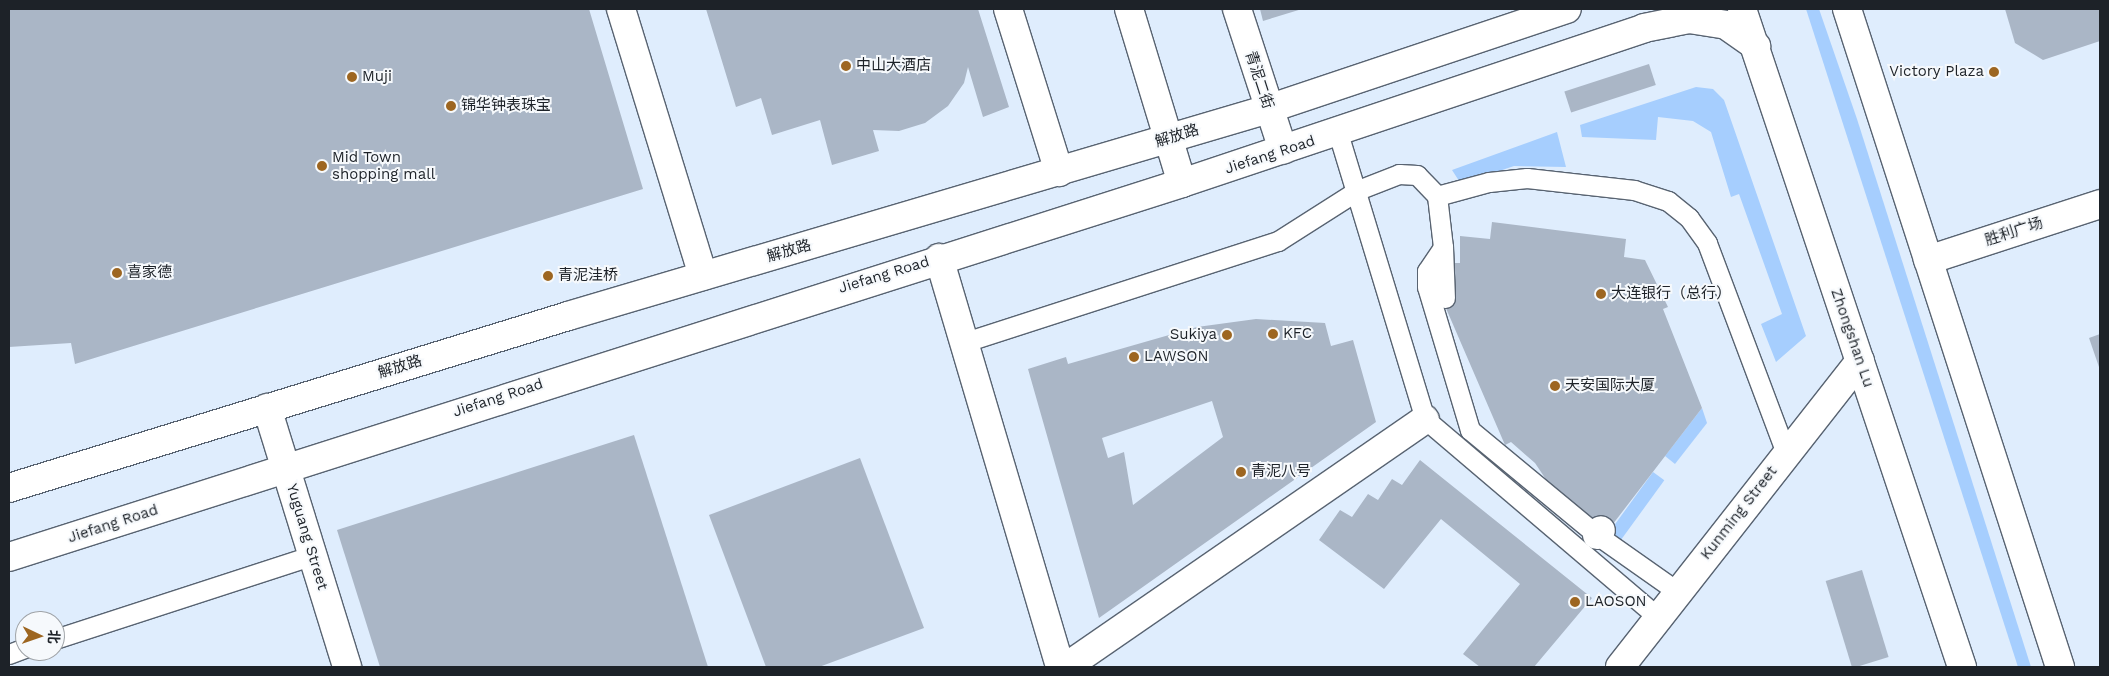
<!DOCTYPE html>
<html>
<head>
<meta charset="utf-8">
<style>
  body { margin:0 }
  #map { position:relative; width:2109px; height:676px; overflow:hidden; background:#dfedfd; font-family:"Work Sans","Noto Sans SC",sans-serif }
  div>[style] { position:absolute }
  .green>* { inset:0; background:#a6cefe; transform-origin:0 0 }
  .building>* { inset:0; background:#aab6c6; transform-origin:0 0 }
  .roads { filter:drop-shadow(1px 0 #586371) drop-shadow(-1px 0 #586371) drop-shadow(0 1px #586371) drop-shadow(0 -1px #586371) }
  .service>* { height:19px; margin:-9.5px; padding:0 9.5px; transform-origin:9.5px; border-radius:9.5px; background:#fff }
  .pedestrian>* { height:28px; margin:-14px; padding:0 14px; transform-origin:14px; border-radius:14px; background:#fff }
  .minor>* { height:28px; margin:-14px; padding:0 14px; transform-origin:14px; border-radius:14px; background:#fff }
  .tertiary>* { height:28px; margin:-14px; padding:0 14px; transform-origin:14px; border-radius:14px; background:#fff }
  .primary>* { height:28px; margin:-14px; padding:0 14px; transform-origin:14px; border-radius:14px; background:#fff }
  .dots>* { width:14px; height:14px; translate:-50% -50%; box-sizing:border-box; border:2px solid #f6f9fc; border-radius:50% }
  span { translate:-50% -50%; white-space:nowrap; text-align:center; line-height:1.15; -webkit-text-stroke:4px #f6f9fc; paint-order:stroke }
  .poi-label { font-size:15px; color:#1d2228 }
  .left { translate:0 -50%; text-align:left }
  .right { translate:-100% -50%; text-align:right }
  .street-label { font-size:15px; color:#1d2228 }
  .frame { position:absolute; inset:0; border:10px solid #1d2228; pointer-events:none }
  .north { position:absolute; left:15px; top:611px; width:50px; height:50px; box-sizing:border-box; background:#f6f9fc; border:1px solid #9fa3a7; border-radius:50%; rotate:93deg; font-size:14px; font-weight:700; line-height:20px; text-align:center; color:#1d2228 }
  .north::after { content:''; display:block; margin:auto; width:18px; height:22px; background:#9d6621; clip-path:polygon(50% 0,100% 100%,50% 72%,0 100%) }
</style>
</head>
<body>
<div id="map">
  <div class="green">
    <div style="clip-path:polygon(1806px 9px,1819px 9px,1857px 119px,2031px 667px,2018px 667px)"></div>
    <div style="clip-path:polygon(1696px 87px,1713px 89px,1724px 100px,1806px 336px,1776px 362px,1761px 324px,1782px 314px,1739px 194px,1731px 197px,1711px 132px,1693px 121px,1658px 117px,1656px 140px,1582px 137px,1580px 125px)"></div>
    <div style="clip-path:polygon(1557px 132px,1566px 167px,1514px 166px,1461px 184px,1452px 170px)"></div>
    <div style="clip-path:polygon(1702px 408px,1707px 423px,1675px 464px,1665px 456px)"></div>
    <div style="left:1653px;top:472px;width:14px;height:77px;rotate:36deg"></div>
  </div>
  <div class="building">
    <div style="clip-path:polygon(9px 9px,589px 9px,643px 189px,75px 364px,71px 343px,9px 347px)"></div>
    <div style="clip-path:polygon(706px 9px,978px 9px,1009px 107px,983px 117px,968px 67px,964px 83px,948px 106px,925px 123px,899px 131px,873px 130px,879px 151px,832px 165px,820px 120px,772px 135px,761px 98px,736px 107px)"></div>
    <div style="clip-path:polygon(1260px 9px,1302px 9px,1263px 21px)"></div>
    <div style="clip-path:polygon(2005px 9px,2100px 9px,2100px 41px,2043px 60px,2015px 43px)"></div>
    <div style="left:1649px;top:64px;width:22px;height:89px;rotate:72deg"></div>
    <div style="clip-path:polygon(1492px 222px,1626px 239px,1624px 257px,1645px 260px,1668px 307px,1663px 309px,1702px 408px,1606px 533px,1553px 490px,1535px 463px,1511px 442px,1505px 445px,1442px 299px,1452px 263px,1460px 263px,1460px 236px,1490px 239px)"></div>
    <div style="clip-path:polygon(evenodd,1256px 319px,1325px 323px,1331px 346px,1353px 340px,1376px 422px,1099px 618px,1028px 369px,1066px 357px,1068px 364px,1197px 327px,1256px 319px,1212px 401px,1223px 437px,1133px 505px,1124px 452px,1108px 458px,1102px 438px,1212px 401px)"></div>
    <div style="clip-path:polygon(2100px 334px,2100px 370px,2089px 338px)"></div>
    <div style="clip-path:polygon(634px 435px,708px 667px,380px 667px,337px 530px)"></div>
    <div style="clip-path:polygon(860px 458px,924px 628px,819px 667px,766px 667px,709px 515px)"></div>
    <div style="clip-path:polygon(1420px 460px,1592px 598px,1534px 667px,1480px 667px,1463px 654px,1520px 584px,1441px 519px,1384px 589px,1319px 540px,1340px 510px,1352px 517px,1368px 494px,1378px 500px,1392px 479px,1402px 485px)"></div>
    <div style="left:1862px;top:570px;width:91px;height:38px;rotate:73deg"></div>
  </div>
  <div class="roads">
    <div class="service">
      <div style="left:1338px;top:133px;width:299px;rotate:73.1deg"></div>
      <div style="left:1425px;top:419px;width:306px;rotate:40.4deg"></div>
      <div style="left:1443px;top:247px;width:51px;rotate:87.8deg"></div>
      <div style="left:965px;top:342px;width:329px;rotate:-17.9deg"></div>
      <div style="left:1278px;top:241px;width:95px;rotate:-32.5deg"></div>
      <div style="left:1358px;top:190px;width:44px;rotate:-21.3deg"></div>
      <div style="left:1399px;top:174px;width:18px;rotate:3deg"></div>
      <div style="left:1417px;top:175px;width:29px;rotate:46deg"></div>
      <div style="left:1678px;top:592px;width:99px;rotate:-144.9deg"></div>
      <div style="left:1597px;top:535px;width:165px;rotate:-140.4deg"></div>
      <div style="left:1470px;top:430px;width:149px;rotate:-106.7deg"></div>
      <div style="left:1427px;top:287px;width:16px;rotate:-90deg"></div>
      <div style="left:1427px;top:271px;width:29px;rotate:-56deg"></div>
      <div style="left:1443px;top:247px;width:51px;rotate:-96.7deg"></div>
      <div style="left:1437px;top:196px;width:54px;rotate:-15.1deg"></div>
      <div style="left:1489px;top:182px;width:38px;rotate:-6deg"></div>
      <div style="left:1527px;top:178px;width:108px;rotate:6.4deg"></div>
      <div style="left:1634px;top:190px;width:36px;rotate:18deg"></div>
      <div style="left:1668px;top:201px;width:27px;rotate:39deg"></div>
      <div style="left:1689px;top:218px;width:31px;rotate:54deg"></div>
      <div style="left:1707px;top:243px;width:224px;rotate:69.4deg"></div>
      <div style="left:55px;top:639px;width:271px;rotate:-18deg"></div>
      <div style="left:9px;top:654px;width:17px;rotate:-21deg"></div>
    </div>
    <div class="pedestrian">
      <div style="left:621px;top:9px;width:279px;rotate:72.9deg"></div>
      <div style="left:1237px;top:9px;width:148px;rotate:71.9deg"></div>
    </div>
    <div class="minor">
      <div style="left:1008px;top:9px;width:171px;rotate:72.6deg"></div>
      <div style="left:1129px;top:9px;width:182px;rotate:73.1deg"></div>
      <div style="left:939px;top:258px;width:427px;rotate:73.5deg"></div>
      <div style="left:1597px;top:535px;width:6px;rotate:-51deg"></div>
      <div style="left:1066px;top:667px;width:436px;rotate:-34.6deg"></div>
    </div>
    <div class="tertiary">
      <div style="left:1928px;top:260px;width:181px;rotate:-18deg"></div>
      <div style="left:267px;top:408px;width:271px;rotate:72.8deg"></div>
      <div style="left:1620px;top:667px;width:389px;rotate:-51.9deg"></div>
    </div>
    <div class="primary">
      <div style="left:1742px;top:9px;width:694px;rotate:71.51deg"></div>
      <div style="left:1847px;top:9px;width:692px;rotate:72.06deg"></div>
      <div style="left:9px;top:488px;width:585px;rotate:-17.1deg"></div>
      <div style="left:568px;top:316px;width:730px;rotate:-16.47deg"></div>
      <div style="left:1268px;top:109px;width:315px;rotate:-18.5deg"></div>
      <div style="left:9px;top:557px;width:1231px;rotate:-17.68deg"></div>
      <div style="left:1182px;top:183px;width:487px;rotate:-18.5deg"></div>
      <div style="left:1644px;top:28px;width:46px;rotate:-11.3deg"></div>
      <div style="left:1689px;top:19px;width:37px;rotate:9deg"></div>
      <div style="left:1726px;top:25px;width:37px;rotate:35deg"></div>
    </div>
  </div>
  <div class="dots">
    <div style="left:846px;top:66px;background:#9d6621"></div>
    <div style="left:1994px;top:72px;background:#9d6621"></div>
    <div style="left:352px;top:77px;background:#9d6621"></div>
    <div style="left:451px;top:106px;background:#9d6621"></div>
    <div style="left:322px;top:166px;background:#9d6621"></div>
    <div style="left:117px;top:273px;background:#9d6621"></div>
    <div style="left:548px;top:276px;background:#9d6621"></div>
    <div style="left:1601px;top:294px;background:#9d6621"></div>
    <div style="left:1273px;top:334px;background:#9d6621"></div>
    <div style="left:1227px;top:335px;background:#9d6621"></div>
    <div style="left:1134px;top:357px;background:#9d6621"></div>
    <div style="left:1555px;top:386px;background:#9d6621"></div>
    <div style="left:1241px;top:472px;background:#9d6621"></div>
    <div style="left:1575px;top:602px;background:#9d6621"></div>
  </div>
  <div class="poi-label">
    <span class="left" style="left:856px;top:66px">中山大酒店</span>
    <span class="right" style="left:1984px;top:72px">Victory Plaza</span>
    <span class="left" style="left:362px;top:77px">Muji</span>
    <span class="left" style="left:461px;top:106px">锦华钟表珠宝</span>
    <span class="left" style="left:332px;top:166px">Mid Town<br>shopping mall</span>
    <span class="left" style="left:127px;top:273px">喜家德</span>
    <span class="left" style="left:558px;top:276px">青泥洼桥</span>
    <span class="left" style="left:1611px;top:294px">大连银行（总行）</span>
    <span class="left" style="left:1283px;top:334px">KFC</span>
    <span class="right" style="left:1217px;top:335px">Sukiya</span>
    <span class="left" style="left:1144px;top:357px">LAWSON</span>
    <span class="left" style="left:1565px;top:386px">天安国际大厦</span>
    <span class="left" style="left:1251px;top:472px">青泥八号</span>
    <span class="left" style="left:1585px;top:602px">LAOSON</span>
  </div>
  <div class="street-label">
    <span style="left:1259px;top:80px;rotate:72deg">青泥二街</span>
    <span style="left:1177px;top:136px;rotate:-17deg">解放路</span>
    <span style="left:1270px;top:155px;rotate:-18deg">Jiefang Road</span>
    <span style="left:2014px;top:232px;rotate:-18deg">胜利广场</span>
    <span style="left:789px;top:251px;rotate:-16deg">解放路</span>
    <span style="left:884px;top:275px;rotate:-17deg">Jiefang Road</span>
    <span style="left:1852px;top:338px;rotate:71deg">Zhongshan Lu</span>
    <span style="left:400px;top:367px;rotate:-17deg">解放路</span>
    <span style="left:498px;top:398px;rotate:-18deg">Jiefang Road</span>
    <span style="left:1739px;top:513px;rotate:-52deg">Kunming Street</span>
    <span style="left:113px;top:524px;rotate:-18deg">Jiefang Road</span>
    <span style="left:307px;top:537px;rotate:73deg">Yuguang Street</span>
  </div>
  <div class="frame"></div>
  <div class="north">北</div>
</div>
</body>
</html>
